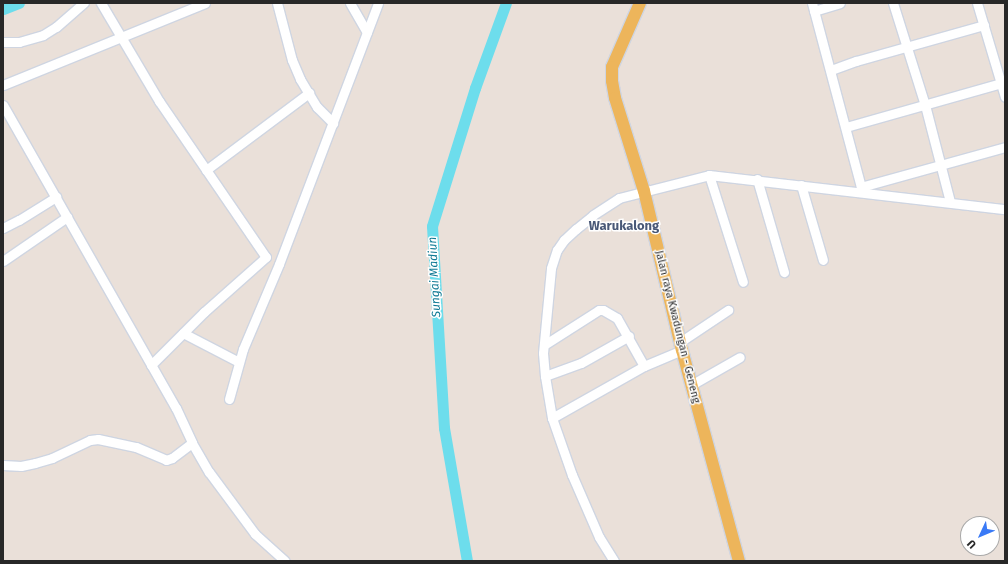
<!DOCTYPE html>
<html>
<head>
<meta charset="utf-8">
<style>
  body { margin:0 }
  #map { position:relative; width:1008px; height:564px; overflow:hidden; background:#eae0d9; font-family:"Fira Sans",sans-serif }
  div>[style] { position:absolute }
  .river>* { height:11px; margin:-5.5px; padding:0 5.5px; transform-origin:5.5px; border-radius:5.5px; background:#6dddec }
  .roads { filter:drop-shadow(1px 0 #cfd5e1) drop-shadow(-1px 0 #cfd5e1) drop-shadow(0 1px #cfd5e1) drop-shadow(0 -1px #cfd5e1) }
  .minor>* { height:9px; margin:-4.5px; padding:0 4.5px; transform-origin:4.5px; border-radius:4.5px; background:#fff }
  .major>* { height:12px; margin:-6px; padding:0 6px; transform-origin:6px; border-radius:6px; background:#edb55b }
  span { translate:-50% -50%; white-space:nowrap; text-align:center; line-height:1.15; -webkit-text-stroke:3px #fff; paint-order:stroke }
  .street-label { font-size:11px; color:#282828 }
  .water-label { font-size:12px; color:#0f7a94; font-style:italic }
  .quarter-label { font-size:13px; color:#495877; font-weight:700 }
  .frame { position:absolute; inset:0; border:4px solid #282828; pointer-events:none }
  .north { position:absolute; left:960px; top:516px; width:40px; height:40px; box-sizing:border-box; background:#fff; border:1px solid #a9a9a9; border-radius:50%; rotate:226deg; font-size:11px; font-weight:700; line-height:16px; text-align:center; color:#282828 }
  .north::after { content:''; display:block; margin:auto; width:14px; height:18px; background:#3a7af6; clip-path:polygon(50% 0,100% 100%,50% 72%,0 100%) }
</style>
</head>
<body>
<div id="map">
  <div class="river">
    <div style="left:3px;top:9px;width:17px;rotate:-21deg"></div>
    <div style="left:467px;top:561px;width:135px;rotate:-99.8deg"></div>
    <div style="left:444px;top:428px;width:202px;rotate:-93.4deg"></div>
    <div style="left:432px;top:226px;width:145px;rotate:-72.7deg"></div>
    <div style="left:475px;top:88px;width:90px;rotate:-70deg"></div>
  </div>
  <div class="roads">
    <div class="minor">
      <div style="left:101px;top:3px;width:114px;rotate:59.4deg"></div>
      <div style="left:159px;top:101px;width:189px;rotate:55.6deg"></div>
      <div style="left:266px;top:257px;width:83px;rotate:138.4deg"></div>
      <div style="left:204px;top:312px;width:75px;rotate:135deg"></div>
      <div style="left:277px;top:3px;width:59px;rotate:75.3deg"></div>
      <div style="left:292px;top:60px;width:21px;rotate:67deg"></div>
      <div style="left:300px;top:79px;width:33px;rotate:59deg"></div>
      <div style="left:317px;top:107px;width:23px;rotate:45deg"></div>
      <div style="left:350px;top:3px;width:34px;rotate:60deg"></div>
      <div style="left:812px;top:3px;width:190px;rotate:75.1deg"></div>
      <div style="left:893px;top:3px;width:107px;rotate:72.6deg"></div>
      <div style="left:925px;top:105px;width:100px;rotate:75.5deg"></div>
      <div style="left:977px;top:3px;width:98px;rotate:73.4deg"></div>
      <div style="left:814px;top:11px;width:27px;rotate:-17deg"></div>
      <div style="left:3px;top:42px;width:16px"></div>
      <div style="left:19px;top:42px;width:25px;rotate:-16deg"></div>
      <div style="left:43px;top:35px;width:15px;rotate:-32deg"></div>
      <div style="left:56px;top:27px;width:37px;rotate:-41deg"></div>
      <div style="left:831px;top:70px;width:27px;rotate:-20deg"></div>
      <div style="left:856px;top:61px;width:133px;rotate:-15.7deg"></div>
      <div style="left:3px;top:85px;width:218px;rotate:-22.1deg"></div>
      <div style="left:3px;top:105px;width:349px;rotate:60.3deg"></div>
      <div style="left:176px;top:408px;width:38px;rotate:65deg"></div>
      <div style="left:192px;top:443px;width:34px;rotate:60deg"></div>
      <div style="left:209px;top:472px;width:77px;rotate:53.4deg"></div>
      <div style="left:255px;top:534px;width:40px;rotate:42deg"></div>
      <div style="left:846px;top:127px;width:161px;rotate:-15.8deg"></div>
      <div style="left:206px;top:170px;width:129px;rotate:-36.8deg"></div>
      <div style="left:709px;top:175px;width:112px;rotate:72.4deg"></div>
      <div style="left:757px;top:179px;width:97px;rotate:73.8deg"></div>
      <div style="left:801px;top:185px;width:78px;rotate:73.7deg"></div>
      <div style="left:861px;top:192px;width:5px;rotate:-90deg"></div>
      <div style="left:861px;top:187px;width:149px;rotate:-15.5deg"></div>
      <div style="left:3px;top:228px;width:18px;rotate:-27deg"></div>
      <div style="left:19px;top:220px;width:44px;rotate:-31.9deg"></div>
      <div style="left:3px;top:261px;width:78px;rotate:-34.5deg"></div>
      <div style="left:183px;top:333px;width:63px;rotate:27.4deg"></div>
      <div style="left:680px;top:342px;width:58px;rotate:-33.7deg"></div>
      <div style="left:544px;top:345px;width:65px;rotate:-32.5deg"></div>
      <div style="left:599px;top:310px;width:4px"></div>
      <div style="left:603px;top:310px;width:16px;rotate:30deg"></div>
      <div style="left:617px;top:318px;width:55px;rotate:60.6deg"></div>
      <div style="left:545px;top:376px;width:38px;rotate:-20deg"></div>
      <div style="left:581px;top:363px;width:55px;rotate:-29.4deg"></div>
      <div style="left:691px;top:385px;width:56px;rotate:-29.7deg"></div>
      <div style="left:229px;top:399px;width:52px;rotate:-74.4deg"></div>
      <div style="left:243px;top:349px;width:92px;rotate:-67deg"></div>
      <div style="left:279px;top:264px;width:279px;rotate:-69.2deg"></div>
      <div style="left:552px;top:418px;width:106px;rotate:-29.5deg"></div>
      <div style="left:644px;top:366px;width:41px;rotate:-22.8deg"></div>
      <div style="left:3px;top:465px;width:18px;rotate:3deg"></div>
      <div style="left:21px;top:466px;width:14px;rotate:-12deg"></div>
      <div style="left:35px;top:463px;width:18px;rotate:-16deg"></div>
      <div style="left:52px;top:458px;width:42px;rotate:-25.3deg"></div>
      <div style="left:90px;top:440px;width:8px;rotate:-7deg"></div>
      <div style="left:98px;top:439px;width:39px;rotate:12deg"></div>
      <div style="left:136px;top:447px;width:33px;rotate:23deg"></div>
      <div style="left:166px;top:460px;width:6px;rotate:-18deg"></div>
      <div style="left:172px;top:458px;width:25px;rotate:-37deg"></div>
      <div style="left:614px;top:561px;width:28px;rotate:-122deg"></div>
      <div style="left:599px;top:537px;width:68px;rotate:-113.5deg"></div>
      <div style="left:572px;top:475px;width:60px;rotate:-109.3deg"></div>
      <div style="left:552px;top:418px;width:43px;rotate:-99.5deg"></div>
      <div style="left:545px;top:376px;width:23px;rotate:-95deg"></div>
      <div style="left:543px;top:353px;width:85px;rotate:-84.6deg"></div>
      <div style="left:551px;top:268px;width:19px;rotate:-72deg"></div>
      <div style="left:557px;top:250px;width:12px;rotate:-55deg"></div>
      <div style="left:564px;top:240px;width:16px;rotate:-43deg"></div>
      <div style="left:576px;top:229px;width:22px;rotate:-39deg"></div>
      <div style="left:593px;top:215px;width:31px;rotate:-33deg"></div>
      <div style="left:619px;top:198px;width:93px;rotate:-14.3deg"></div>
      <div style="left:709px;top:175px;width:298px;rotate:6.6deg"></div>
    </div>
    <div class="major">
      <div style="left:640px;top:3px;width:70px;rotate:113.6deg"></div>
      <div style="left:612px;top:67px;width:14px;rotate:90deg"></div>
      <div style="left:612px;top:81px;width:17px;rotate:80deg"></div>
      <div style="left:615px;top:98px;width:97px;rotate:72.7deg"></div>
      <div style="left:644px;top:191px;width:163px;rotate:76.6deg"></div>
      <div style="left:682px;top:350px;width:219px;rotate:74.9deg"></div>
    </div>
  </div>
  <div class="street-label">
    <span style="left:677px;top:327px;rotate:76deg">Jalan raya Kwadungan - Geneng</span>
  </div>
  <div class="water-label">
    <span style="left:435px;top:277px;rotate:-93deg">Sungai Madiun</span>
  </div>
  <div class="quarter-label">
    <span style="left:624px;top:226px">Warukalong</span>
  </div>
  <div class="frame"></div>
  <div class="north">U</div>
</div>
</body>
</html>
